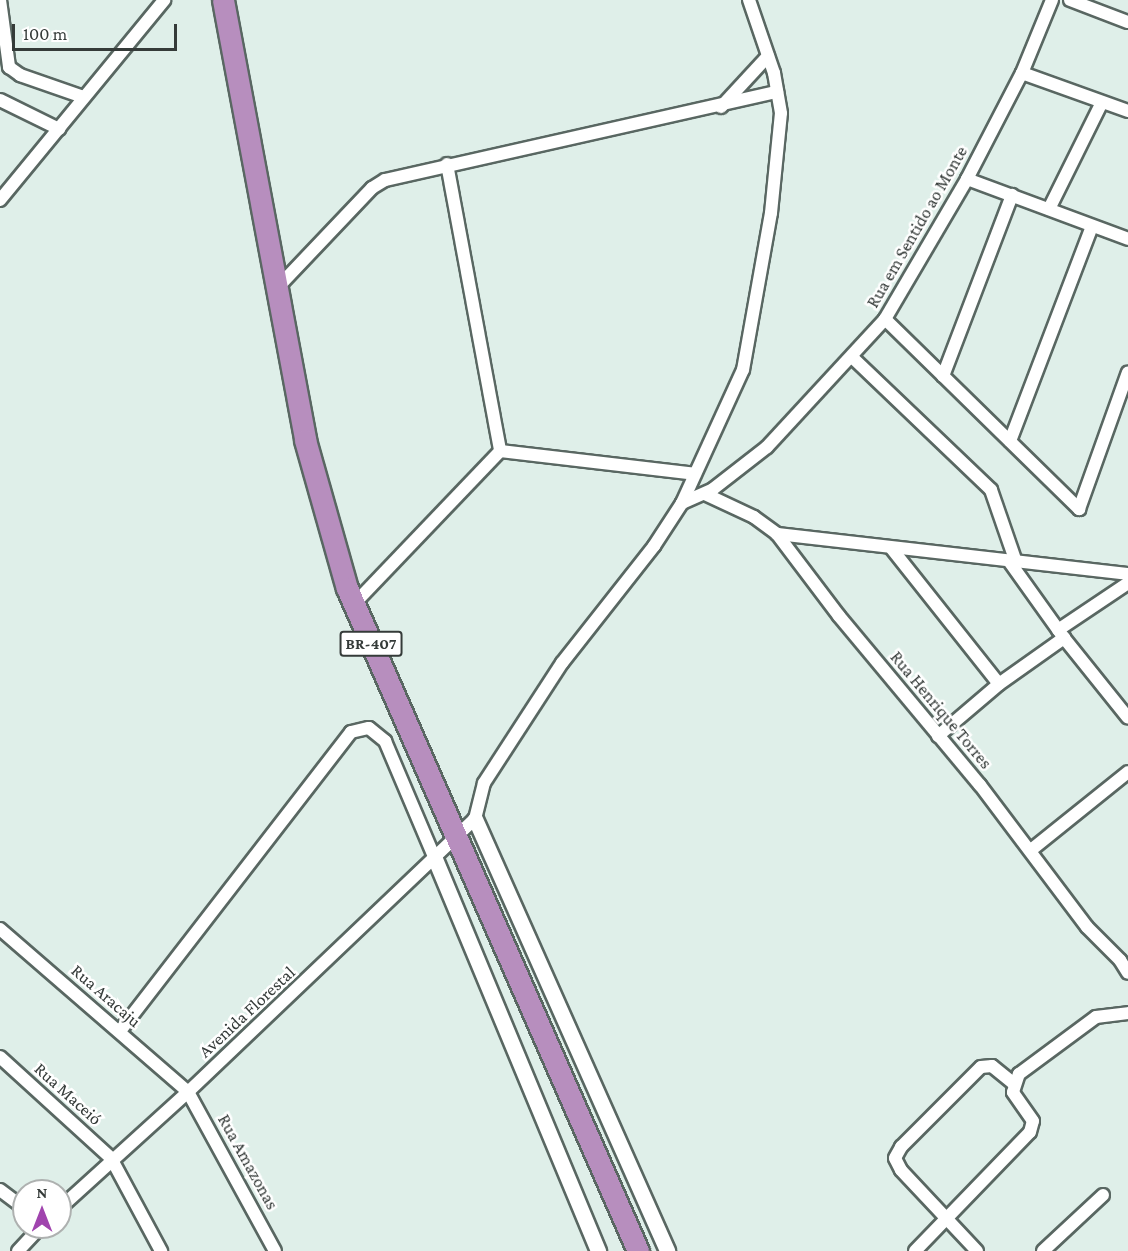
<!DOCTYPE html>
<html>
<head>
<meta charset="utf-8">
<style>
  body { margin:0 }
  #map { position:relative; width:1128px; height:1251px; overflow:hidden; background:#dfefe9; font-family:"Crimson Pro",serif }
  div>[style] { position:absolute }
  .roads { filter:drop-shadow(2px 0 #596762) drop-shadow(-2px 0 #596762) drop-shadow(0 2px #596762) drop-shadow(0 -2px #596762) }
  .minor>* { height:12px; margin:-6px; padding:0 6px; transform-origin:6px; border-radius:6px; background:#fff }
  .tertiary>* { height:15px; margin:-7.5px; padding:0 7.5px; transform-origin:7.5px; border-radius:7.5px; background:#fff }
  .trunk>* { height:21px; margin:-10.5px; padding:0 10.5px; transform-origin:10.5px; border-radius:10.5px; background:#b78ebe }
  span { translate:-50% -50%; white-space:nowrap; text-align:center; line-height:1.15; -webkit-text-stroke:5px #fff; paint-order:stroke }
  .shield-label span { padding:2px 4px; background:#fff; border:2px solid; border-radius:4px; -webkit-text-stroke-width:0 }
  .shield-label { font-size:16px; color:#353b39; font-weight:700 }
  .street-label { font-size:18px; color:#353b39 }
  .north { position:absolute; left:12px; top:1179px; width:60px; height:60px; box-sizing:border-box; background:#fff; border:2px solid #aeb1b0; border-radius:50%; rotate:0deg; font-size:16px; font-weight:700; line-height:24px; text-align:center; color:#353b39 }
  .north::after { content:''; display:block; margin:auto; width:21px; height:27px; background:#a044ae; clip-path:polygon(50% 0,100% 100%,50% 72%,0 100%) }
  .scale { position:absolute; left:12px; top:24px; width:165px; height:27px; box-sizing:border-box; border:3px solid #353b39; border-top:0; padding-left:8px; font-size:18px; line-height:21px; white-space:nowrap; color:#353b39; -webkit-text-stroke:4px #fff; paint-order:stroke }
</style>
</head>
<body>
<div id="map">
  <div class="roads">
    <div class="minor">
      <div style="left:0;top:0;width:68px;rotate:82.3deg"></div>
      <div style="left:9px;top:67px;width:14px;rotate:36deg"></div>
      <div style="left:20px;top:75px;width:67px;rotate:19.2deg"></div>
      <div style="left:1070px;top:0;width:62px;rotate:20.8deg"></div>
      <div style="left:1022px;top:73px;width:113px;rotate:19.7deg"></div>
      <div style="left:0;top:100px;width:66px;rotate:26.2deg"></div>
      <div style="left:721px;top:107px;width:69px;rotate:-47.3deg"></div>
      <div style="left:447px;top:164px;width:292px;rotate:79.5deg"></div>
      <div style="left:967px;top:179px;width:172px;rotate:20.4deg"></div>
      <div style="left:0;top:200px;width:259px;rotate:-50.6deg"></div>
      <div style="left:1049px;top:209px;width:119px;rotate:-63.6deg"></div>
      <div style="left:279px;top:286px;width:135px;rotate:-46.5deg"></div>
      <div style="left:372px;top:188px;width:15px;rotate:-32deg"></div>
      <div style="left:385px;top:180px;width:402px;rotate:-12.7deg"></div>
      <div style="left:885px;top:319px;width:272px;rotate:44.4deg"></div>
      <div style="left:1079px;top:509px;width:145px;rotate:-70.3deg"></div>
      <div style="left:853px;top:358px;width:191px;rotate:43.7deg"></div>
      <div style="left:991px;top:490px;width:76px;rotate:70.9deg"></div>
      <div style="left:943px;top:376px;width:194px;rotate:-69.1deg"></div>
      <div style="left:1010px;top:441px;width:230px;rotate:-69.1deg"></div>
      <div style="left:500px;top:451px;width:196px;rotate:6.7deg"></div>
      <div style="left:705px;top:494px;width:54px;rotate:25.1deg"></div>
      <div style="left:754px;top:517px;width:29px;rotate:36deg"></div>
      <div style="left:777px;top:534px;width:103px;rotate:52.9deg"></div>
      <div style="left:839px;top:616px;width:220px;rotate:50.2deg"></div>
      <div style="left:980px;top:785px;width:178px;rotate:53deg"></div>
      <div style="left:1087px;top:927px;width:47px;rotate:45deg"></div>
      <div style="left:1120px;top:960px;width:15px;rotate:58deg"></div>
      <div style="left:682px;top:503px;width:34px;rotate:-24deg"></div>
      <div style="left:713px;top:489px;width:68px;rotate:-37.9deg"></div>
      <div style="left:767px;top:447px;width:174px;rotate:-47.3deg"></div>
      <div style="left:885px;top:319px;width:162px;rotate:-59.6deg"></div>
      <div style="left:967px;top:179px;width:119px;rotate:-62.6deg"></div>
      <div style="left:1022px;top:73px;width:79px;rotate:-67.7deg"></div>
      <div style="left:777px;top:534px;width:353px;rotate:6.5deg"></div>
      <div style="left:892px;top:549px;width:172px;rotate:51.6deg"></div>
      <div style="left:1009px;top:561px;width:95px;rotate:54.5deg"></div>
      <div style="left:1064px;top:638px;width:102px;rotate:51.3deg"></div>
      <div style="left:354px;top:604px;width:211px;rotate:-46.3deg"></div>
      <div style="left:1058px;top:630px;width:84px;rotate:-33.9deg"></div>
      <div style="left:938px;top:736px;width:80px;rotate:-40.4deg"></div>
      <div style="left:999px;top:684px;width:80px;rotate:-35.3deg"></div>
      <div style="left:1031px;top:850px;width:124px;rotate:-38.8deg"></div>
      <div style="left:0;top:929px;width:249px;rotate:40.9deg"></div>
      <div style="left:188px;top:1092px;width:181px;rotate:61.3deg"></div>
      <div style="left:120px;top:1031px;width:378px;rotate:-52.3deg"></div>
      <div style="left:351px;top:732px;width:18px;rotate:-13deg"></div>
      <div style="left:369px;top:728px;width:21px;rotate:39deg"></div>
      <div style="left:385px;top:741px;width:128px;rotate:67deg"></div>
      <div style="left:0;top:1057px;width:150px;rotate:42.3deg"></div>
      <div style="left:111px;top:1158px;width:106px;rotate:61.7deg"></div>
      <div style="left:0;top:1190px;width:30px;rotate:37deg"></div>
      <div style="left:60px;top:1208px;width:173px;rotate:-42.2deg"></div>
      <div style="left:188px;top:1092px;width:396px;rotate:-43.6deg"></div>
      <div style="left:475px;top:819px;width:37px;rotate:-76deg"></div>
      <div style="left:484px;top:783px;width:143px;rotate:-57deg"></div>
      <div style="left:562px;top:663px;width:149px;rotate:-51.8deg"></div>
      <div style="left:654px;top:546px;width:51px;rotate:-56.9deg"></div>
      <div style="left:682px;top:503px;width:146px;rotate:-65.4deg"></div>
      <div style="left:743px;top:370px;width:159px;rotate:-79.9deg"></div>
      <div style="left:771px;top:213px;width:100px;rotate:-84.3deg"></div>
      <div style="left:781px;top:113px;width:41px;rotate:-99.9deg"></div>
      <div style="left:774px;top:73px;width:77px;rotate:-108.9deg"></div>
      <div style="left:18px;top:1251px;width:33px;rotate:-47deg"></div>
      <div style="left:915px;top:1251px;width:165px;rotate:-46deg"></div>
      <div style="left:1030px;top:1132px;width:11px;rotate:-75deg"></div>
      <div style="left:1033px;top:1121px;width:35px;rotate:-125deg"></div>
      <div style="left:1013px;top:1092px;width:19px;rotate:-72deg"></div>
      <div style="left:1019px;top:1074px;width:96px;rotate:-36.5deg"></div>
      <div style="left:1096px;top:1017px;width:32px;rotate:-7deg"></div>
      <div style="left:977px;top:1251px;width:111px;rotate:-133.2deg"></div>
      <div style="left:901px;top:1170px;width:13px;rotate:-117deg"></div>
      <div style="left:895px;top:1158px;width:13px;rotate:-61deg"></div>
      <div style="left:901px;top:1147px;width:113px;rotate:-45deg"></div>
      <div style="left:981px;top:1067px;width:11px;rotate:-5deg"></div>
      <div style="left:992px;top:1066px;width:27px;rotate:39deg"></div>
      <div style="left:1043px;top:1251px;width:82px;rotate:-43deg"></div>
    </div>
    <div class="tertiary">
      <div style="left:475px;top:819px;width:473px;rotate:66deg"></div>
      <div style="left:435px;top:859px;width:425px;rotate:67.4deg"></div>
    </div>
    <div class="trunk">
      <div style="left:223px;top:0;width:448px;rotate:79.4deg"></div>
      <div style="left:305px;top:440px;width:154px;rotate:74.2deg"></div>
      <div style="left:347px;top:588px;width:724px;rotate:66.3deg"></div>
    </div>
  </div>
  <div class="shield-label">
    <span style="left:371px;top:644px">BR-407</span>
  </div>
  <div class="street-label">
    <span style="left:917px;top:227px;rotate:-60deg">Rua em Sentido ao Monte</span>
    <span style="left:941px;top:710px;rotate:50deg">Rua Henrique Torres</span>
    <span style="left:106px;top:996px;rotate:41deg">Rua Aracaju</span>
    <span style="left:247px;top:1012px;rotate:-43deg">Avenida Florestal</span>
    <span style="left:68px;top:1094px;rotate:42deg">Rua Maceió</span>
    <span style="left:248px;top:1162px;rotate:61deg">Rua Amazonas</span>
  </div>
  <div class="north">N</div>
  <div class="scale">100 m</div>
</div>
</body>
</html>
